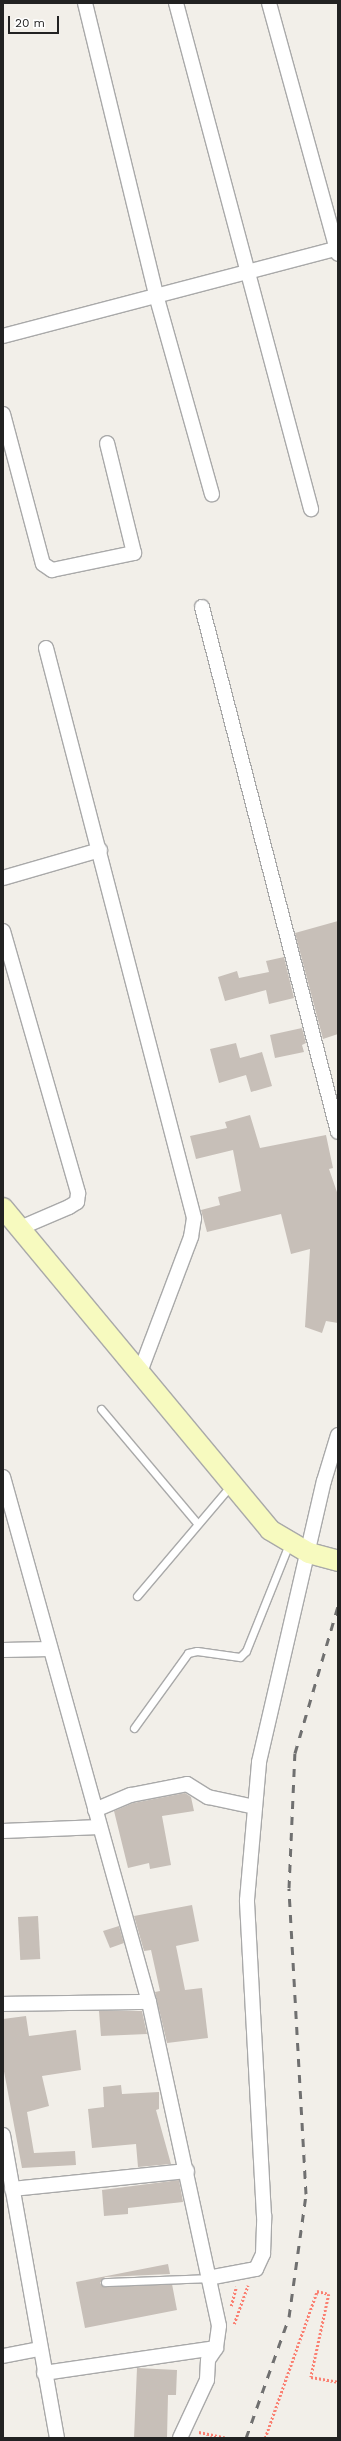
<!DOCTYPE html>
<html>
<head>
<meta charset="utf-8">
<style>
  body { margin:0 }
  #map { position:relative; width:341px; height:2441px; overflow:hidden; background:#f2efe9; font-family:"Work Sans",sans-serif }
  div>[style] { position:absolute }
  .building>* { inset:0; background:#c7bfb8; transform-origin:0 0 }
  .path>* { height:2.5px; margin-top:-1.25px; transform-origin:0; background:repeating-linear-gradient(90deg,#fa8072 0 2px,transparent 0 4px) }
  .roads { filter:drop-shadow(1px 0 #a9a9a9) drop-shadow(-1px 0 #a9a9a9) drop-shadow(0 1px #a9a9a9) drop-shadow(0 -1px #a9a9a9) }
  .lane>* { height:7px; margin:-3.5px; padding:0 3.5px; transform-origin:3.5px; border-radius:3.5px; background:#fff }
  .street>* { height:14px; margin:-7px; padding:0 7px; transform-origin:7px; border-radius:7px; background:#fff }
  .secondary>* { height:20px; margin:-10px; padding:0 10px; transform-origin:10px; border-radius:10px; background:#f7fabf }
  .rail>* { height:3px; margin-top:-1.5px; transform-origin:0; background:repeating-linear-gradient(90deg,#707070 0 8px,transparent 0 16px) }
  span { translate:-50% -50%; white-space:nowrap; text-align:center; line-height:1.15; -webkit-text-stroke:3.5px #fff; paint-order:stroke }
  .frame { position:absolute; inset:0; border:4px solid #222; pointer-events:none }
  .scale { position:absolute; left:8px; top:16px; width:51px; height:18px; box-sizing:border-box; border:2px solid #222; border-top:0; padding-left:5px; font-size:12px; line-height:14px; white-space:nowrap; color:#222; -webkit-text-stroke:3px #fff; paint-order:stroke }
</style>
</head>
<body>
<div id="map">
  <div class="building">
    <div style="clip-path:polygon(338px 921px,338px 1034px,323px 1039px,295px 933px)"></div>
    <div style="clip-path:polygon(284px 957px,294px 998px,269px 1004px,266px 990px,225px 1001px,218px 977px,237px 971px,239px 978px,269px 972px,266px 961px)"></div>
    <div style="clip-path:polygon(302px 1028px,306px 1043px,302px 1045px,304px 1052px,275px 1058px,270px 1035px)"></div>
    <div style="clip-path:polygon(236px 1043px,240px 1058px,262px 1052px,272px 1086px,251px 1092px,246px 1075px,219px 1083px,210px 1049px)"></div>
    <div style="clip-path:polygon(250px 1115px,260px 1148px,326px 1135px,333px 1168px,329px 1169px,338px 1195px,338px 1323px,326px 1321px,322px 1333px,305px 1327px,310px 1249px,291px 1254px,281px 1214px,207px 1232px,201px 1210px,220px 1205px,218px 1197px,241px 1191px,233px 1150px,196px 1159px,190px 1136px,227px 1128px,225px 1122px)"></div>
    <div style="clip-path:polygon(185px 1793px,191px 1797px,194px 1811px,162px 1816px,171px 1865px,150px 1869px,149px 1863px,128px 1868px,114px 1811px,133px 1803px)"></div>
    <div style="clip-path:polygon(192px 1905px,199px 1941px,176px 1946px,185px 1990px,202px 1988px,208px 2038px,167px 2043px,155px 1992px,160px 1991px,151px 1950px,144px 1951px,134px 1916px)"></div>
    <div style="left:38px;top:1916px;width:43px;height:20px;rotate:87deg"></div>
    <div style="clip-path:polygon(119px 1926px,124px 1943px,110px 1948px,103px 1931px)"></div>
    <div style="clip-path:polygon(99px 2011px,142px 2011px,147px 2034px,101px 2036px)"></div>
    <div style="clip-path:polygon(26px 2016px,29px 2036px,76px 2030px,81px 2070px,42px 2076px,49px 2106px,27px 2112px,34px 2153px,75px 2151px,76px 2165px,22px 2168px,3px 2066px,3px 2019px)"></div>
    <div style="clip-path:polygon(121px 2085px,122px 2094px,159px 2092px,159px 2109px,156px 2110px,171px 2164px,138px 2167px,136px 2144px,92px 2148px,88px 2109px,104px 2107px,103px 2087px)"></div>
    <div style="clip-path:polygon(179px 2180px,183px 2202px,128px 2208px,128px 2214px,104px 2216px,102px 2190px)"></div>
    <div style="clip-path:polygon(168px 2264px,170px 2274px,105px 2277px,100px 2283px,105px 2287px,172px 2284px,177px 2310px,85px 2328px,76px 2282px)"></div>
    <div style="clip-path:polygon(137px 2368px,177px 2370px,176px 2395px,168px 2395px,167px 2438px,134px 2438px)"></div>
  </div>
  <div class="path">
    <div style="left:231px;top:2306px;width:20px;rotate:-75deg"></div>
    <div style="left:234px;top:2324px;width:41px;rotate:-70.3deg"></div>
    <div style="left:199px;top:2432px;width:30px;rotate:12deg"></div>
    <div style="left:265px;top:2438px;width:156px;rotate:-70.5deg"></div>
    <div style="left:317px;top:2291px;width:12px;rotate:14deg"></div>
    <div style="left:329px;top:2294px;width:85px;rotate:102.2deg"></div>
    <div style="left:311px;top:2377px;width:27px;rotate:10deg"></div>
  </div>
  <div class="roads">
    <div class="lane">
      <div style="left:101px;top:1409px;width:150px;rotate:49.9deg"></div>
      <div style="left:137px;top:1596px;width:145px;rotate:-49.7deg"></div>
      <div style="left:134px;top:1728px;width:92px;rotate:-54.2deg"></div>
      <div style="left:188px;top:1653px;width:9px;rotate:-13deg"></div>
      <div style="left:197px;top:1651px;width:43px;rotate:7.9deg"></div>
      <div style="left:240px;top:1657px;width:8px;rotate:-45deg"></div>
      <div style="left:246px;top:1651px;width:115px;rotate:-68.1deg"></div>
      <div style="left:105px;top:2282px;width:103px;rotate:-2.2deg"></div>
    </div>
    <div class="street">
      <div style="left:85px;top:3px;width:301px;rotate:76.3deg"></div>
      <div style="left:156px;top:295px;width:207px;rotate:74.3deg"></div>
      <div style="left:176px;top:3px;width:524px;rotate:75.06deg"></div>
      <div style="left:269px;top:3px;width:260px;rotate:74.6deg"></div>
      <div style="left:3px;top:336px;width:346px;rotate:-14.7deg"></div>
      <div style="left:3px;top:414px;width:155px;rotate:75.1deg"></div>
      <div style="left:43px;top:564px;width:11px;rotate:34deg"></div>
      <div style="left:52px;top:570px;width:84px;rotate:-11.7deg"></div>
      <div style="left:134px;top:553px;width:113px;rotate:-103.8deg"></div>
      <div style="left:202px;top:607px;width:542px;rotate:75.48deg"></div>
      <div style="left:46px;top:648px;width:589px;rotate:75.44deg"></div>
      <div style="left:194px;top:1218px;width:19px;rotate:99deg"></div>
      <div style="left:191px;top:1237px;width:144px;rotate:110.7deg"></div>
      <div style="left:3px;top:878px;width:101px;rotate:-16.1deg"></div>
      <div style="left:3px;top:931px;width:273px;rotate:74deg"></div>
      <div style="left:78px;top:1193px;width:9px;rotate:96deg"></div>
      <div style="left:77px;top:1202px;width:9px;rotate:148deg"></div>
      <div style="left:69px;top:1207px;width:53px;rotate:156.8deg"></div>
      <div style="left:3px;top:1477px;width:545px;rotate:74.46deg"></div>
      <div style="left:149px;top:2002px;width:331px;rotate:77.8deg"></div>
      <div style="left:219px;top:2326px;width:22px;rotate:98deg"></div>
      <div style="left:216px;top:2348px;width:14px;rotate:124deg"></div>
      <div style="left:208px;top:2360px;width:20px;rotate:93deg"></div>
      <div style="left:207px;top:2380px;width:64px;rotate:115deg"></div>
      <div style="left:3px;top:1650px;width:47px;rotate:-1.2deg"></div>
      <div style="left:95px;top:1810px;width:39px;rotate:-23deg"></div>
      <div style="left:131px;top:1795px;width:57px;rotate:-11.1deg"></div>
      <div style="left:187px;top:1784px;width:25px;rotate:32deg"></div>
      <div style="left:208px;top:1797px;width:48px;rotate:12deg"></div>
      <div style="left:3px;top:1831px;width:97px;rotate:-2.4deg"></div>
      <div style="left:3px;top:2004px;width:146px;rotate:-0.8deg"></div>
      <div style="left:3px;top:2135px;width:308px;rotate:79.9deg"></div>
      <div style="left:12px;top:2189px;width:176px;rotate:-5.9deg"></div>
      <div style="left:208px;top:2278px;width:49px;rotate:-10.6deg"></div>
      <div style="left:256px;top:2269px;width:17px;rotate:-65deg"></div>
      <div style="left:263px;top:2254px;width:38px;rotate:-88deg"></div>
      <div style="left:264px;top:2216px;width:316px;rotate:-93.1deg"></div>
      <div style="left:247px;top:1900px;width:139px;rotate:-85deg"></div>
      <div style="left:259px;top:1762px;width:288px;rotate:-77deg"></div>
      <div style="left:324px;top:1481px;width:48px;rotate:-73.1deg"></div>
      <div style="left:3px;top:2356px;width:38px;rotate:-11deg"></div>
      <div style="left:44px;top:2373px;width:174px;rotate:-8.3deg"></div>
    </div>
    <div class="secondary">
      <div style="left:3px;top:1208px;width:418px;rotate:50.3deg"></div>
      <div style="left:270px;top:1530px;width:45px;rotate:30.5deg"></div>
      <div style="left:309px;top:1553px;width:30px;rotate:15deg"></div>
    </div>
  </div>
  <div class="rail">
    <div style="left:246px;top:2438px;width:128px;rotate:-70.4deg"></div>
    <div style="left:289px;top:2317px;width:124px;rotate:-82.1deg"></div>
    <div style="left:306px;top:2194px;width:306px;rotate:-93.2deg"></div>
    <div style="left:289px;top:1888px;width:135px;rotate:-87.5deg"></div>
    <div style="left:295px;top:1753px;width:153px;rotate:-73.7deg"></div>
  </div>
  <div class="frame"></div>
  <div class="scale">20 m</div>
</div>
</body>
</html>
